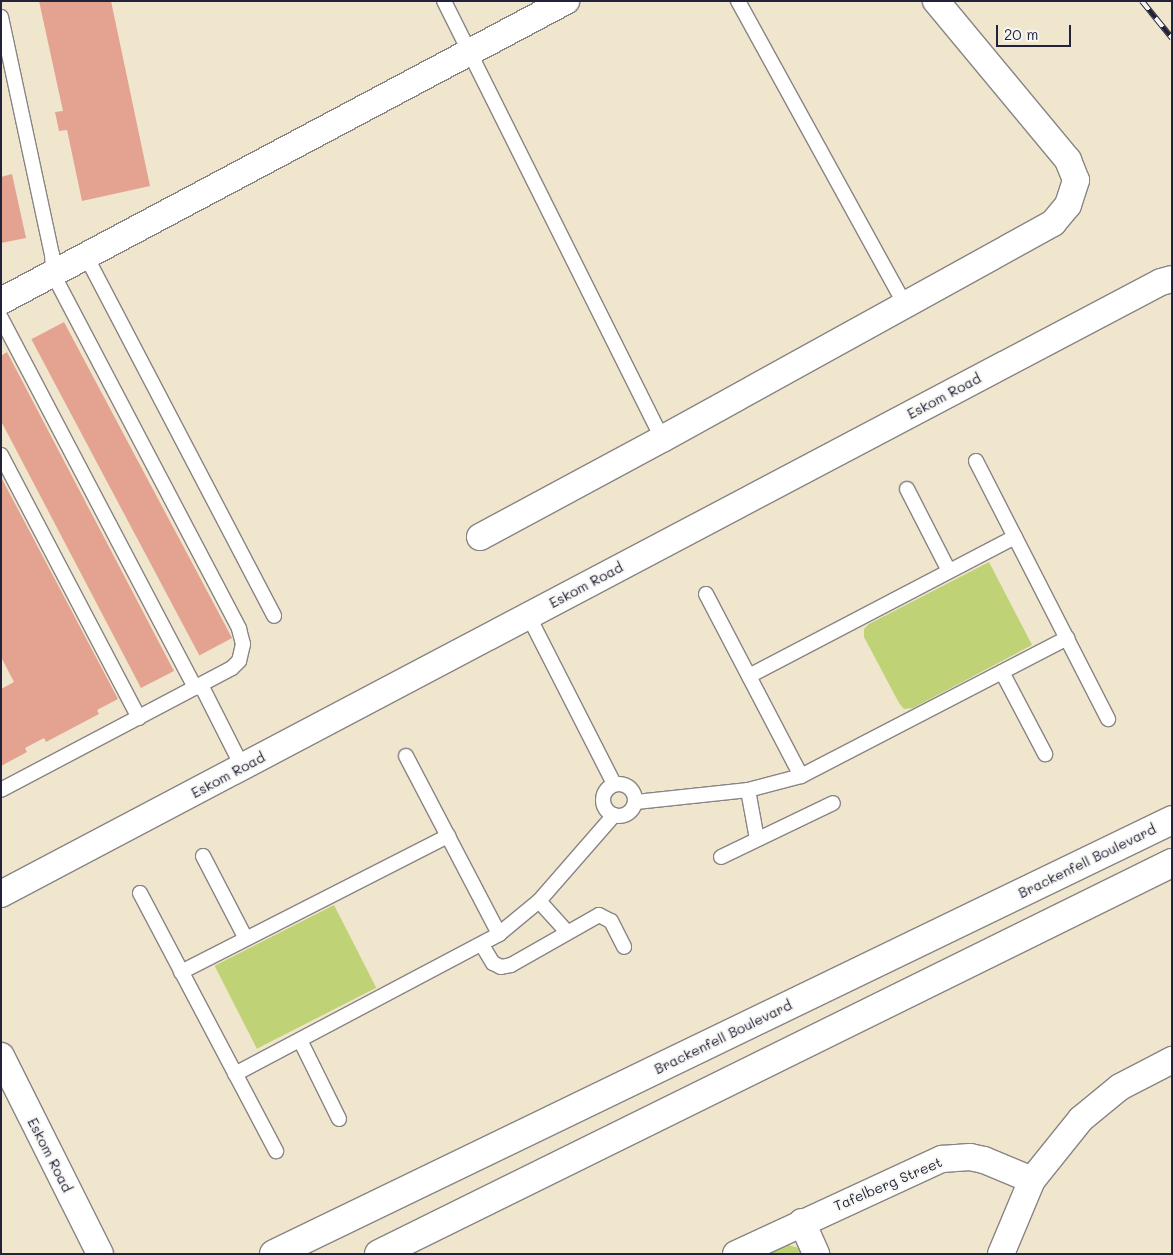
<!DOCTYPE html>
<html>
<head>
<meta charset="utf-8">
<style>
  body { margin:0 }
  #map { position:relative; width:1173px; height:1255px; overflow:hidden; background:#f0e6ce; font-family:Mali,sans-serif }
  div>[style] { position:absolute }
  .green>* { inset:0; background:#bfd275; transform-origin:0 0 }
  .building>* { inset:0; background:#e4a391; transform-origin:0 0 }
  .roads { filter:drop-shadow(1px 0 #898484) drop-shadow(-1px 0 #898484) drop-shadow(0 1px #898484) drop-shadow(0 -1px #898484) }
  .service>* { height:14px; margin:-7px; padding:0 7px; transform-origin:7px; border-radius:7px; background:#fff }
  .service>.ring { margin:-7px; padding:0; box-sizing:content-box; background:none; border:14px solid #fff; border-radius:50% }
  .minor>* { height:26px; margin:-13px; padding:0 13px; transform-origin:13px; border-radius:13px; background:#fff }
  .tertiary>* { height:28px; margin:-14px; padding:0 14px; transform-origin:14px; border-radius:14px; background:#fff }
  .rail>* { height:5.5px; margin-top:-2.75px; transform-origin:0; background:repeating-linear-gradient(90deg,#f6f6f2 0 11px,#22223b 0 22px); box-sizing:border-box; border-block:1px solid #22223b }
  span { translate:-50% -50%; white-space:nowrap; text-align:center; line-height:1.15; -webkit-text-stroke:4px #f6f6f2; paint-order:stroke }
  .street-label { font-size:14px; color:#22223b }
  .frame { position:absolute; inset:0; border:2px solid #22223b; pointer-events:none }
  .scale { position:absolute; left:996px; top:25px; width:75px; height:22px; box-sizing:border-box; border:2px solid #22223b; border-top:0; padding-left:6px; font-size:15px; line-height:18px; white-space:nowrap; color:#22223b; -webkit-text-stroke:4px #f6f6f2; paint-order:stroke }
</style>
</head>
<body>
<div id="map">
  <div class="green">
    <div style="clip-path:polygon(989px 562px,1032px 645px,913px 708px,904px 709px,899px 703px,864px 637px,864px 629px,869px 624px)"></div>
    <div style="left:334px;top:905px;width:93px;height:134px;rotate:63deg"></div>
    <div style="clip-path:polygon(785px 1244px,802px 1249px,805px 1254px,758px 1254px)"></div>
  </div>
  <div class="building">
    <div style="clip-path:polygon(39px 1px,111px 1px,150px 186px,82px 201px,67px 130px,59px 131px,55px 112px,63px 111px)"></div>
    <div style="clip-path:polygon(12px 174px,26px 238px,1px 243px,1px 177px)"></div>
    <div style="left:64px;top:322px;width:358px;height:37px;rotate:62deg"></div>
    <div style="clip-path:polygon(7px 352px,174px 671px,141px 688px,1px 421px,1px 356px)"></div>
    <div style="clip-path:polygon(1px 477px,118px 699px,97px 710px,99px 714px,46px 742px,44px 738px,25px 748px,27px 752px,1px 766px,1px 689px,14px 682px,1px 657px)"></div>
  </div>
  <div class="roads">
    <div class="service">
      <div style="left:444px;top:1px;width:489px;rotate:63.5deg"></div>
      <div style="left:738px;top:1px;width:347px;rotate:61.2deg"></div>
      <div style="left:1px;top:17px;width:242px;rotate:77.9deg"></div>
      <div style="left:52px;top:254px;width:20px;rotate:87deg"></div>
      <div style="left:53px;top:274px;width:401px;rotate:62.3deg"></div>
      <div style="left:239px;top:629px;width:16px;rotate:75deg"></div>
      <div style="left:243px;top:644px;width:17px;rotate:103deg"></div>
      <div style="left:239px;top:661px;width:10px;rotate:135deg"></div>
      <div style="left:232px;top:668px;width:261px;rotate:152.2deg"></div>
      <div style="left:86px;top:256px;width:406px;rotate:62.4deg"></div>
      <div style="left:1px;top:318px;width:418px;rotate:62.3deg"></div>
      <div style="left:1px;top:455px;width:297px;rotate:62.3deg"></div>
      <div style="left:976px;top:461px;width:290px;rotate:62.9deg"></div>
      <div style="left:907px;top:489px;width:92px;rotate:62.9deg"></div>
      <div style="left:706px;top:594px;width:205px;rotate:62.4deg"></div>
      <div style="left:528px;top:615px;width:190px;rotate:63deg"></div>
      <div style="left:1002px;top:672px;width:93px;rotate:62.3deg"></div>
      <div style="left:749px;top:676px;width:300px;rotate:-27.6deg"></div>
      <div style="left:201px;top:685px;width:93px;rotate:63.2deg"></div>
      <div style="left:406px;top:756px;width:201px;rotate:62.4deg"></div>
      <div class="ring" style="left:603px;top:784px;width:18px;height:18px"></div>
      <div style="left:748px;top:790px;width:50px;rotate:79.6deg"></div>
      <div style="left:636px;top:802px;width:113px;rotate:-6.1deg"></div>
      <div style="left:748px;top:790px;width:55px;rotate:-14.8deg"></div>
      <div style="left:801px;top:776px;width:300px;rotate:-27.4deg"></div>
      <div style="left:203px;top:856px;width:93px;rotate:62.6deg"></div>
      <div style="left:721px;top:857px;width:124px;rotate:-25.7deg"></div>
      <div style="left:140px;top:893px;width:292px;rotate:62.2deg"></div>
      <div style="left:539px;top:901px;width:42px;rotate:47.9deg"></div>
      <div style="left:482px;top:945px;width:21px;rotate:59deg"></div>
      <div style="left:493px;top:963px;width:9px;rotate:27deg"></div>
      <div style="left:501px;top:967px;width:10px;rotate:-11deg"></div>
      <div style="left:511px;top:965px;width:101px;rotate:-29.6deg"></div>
      <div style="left:599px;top:915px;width:13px;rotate:27deg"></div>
      <div style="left:611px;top:921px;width:29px;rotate:63deg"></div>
      <div style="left:181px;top:972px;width:300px;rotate:-27deg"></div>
      <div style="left:300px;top:1040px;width:88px;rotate:63.7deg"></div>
      <div style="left:235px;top:1074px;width:299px;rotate:-27.9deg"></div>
      <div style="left:499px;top:934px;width:52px;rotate:-39.5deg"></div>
      <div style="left:539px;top:901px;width:114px;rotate:-48.9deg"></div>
    </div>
    <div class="minor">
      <div style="left:1px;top:301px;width:640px;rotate:-27.97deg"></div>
      <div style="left:480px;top:537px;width:207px;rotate:-28.3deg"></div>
      <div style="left:662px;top:439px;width:447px;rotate:-28.9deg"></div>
      <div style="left:1053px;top:223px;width:23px;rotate:-50deg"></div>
      <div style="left:1068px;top:205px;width:26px;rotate:-72deg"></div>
      <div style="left:1076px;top:180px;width:22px;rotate:-112deg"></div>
      <div style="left:1068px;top:160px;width:207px;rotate:-129.7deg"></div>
      <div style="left:1px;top:894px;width:1312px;rotate:-27.82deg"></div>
      <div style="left:1161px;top:282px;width:11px;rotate:-15deg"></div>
      <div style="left:1px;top:1056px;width:221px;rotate:63.4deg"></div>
      <div style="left:802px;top:1222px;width:35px;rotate:66deg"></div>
      <div style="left:736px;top:1254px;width:227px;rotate:-24.8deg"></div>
      <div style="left:942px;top:1159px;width:28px;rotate:-4deg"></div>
      <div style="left:970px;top:1157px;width:14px;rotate:12deg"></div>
      <div style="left:984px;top:1160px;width:52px;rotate:22.6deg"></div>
      <div style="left:1001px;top:1254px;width:80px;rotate:-67.3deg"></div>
      <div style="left:1032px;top:1180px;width:78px;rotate:-51.2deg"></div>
      <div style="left:1081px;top:1119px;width:50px;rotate:-39.4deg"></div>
      <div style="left:1120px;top:1087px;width:59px;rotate:-27.4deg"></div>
    </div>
    <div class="tertiary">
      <div style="left:274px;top:1254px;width:997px;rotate:-25.79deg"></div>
      <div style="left:379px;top:1254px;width:884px;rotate:-26.25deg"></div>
    </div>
  </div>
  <div class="rail">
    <div style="left:1142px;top:1px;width:48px;rotate:51deg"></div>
  </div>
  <div class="street-label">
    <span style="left:944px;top:396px;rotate:-28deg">Eskom Road</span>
    <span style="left:586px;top:585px;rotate:-28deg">Eskom Road</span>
    <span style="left:228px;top:775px;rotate:-28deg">Eskom Road</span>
    <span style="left:1087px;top:861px;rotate:-26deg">Brackenfell Boulevard</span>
    <span style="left:723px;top:1037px;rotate:-26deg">Brackenfell Boulevard</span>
    <span style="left:50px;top:1155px;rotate:63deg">Eskom Road</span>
    <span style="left:888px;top:1184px;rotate:-23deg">Tafelberg Street</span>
  </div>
  <div class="frame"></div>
  <div class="scale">20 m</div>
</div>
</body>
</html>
